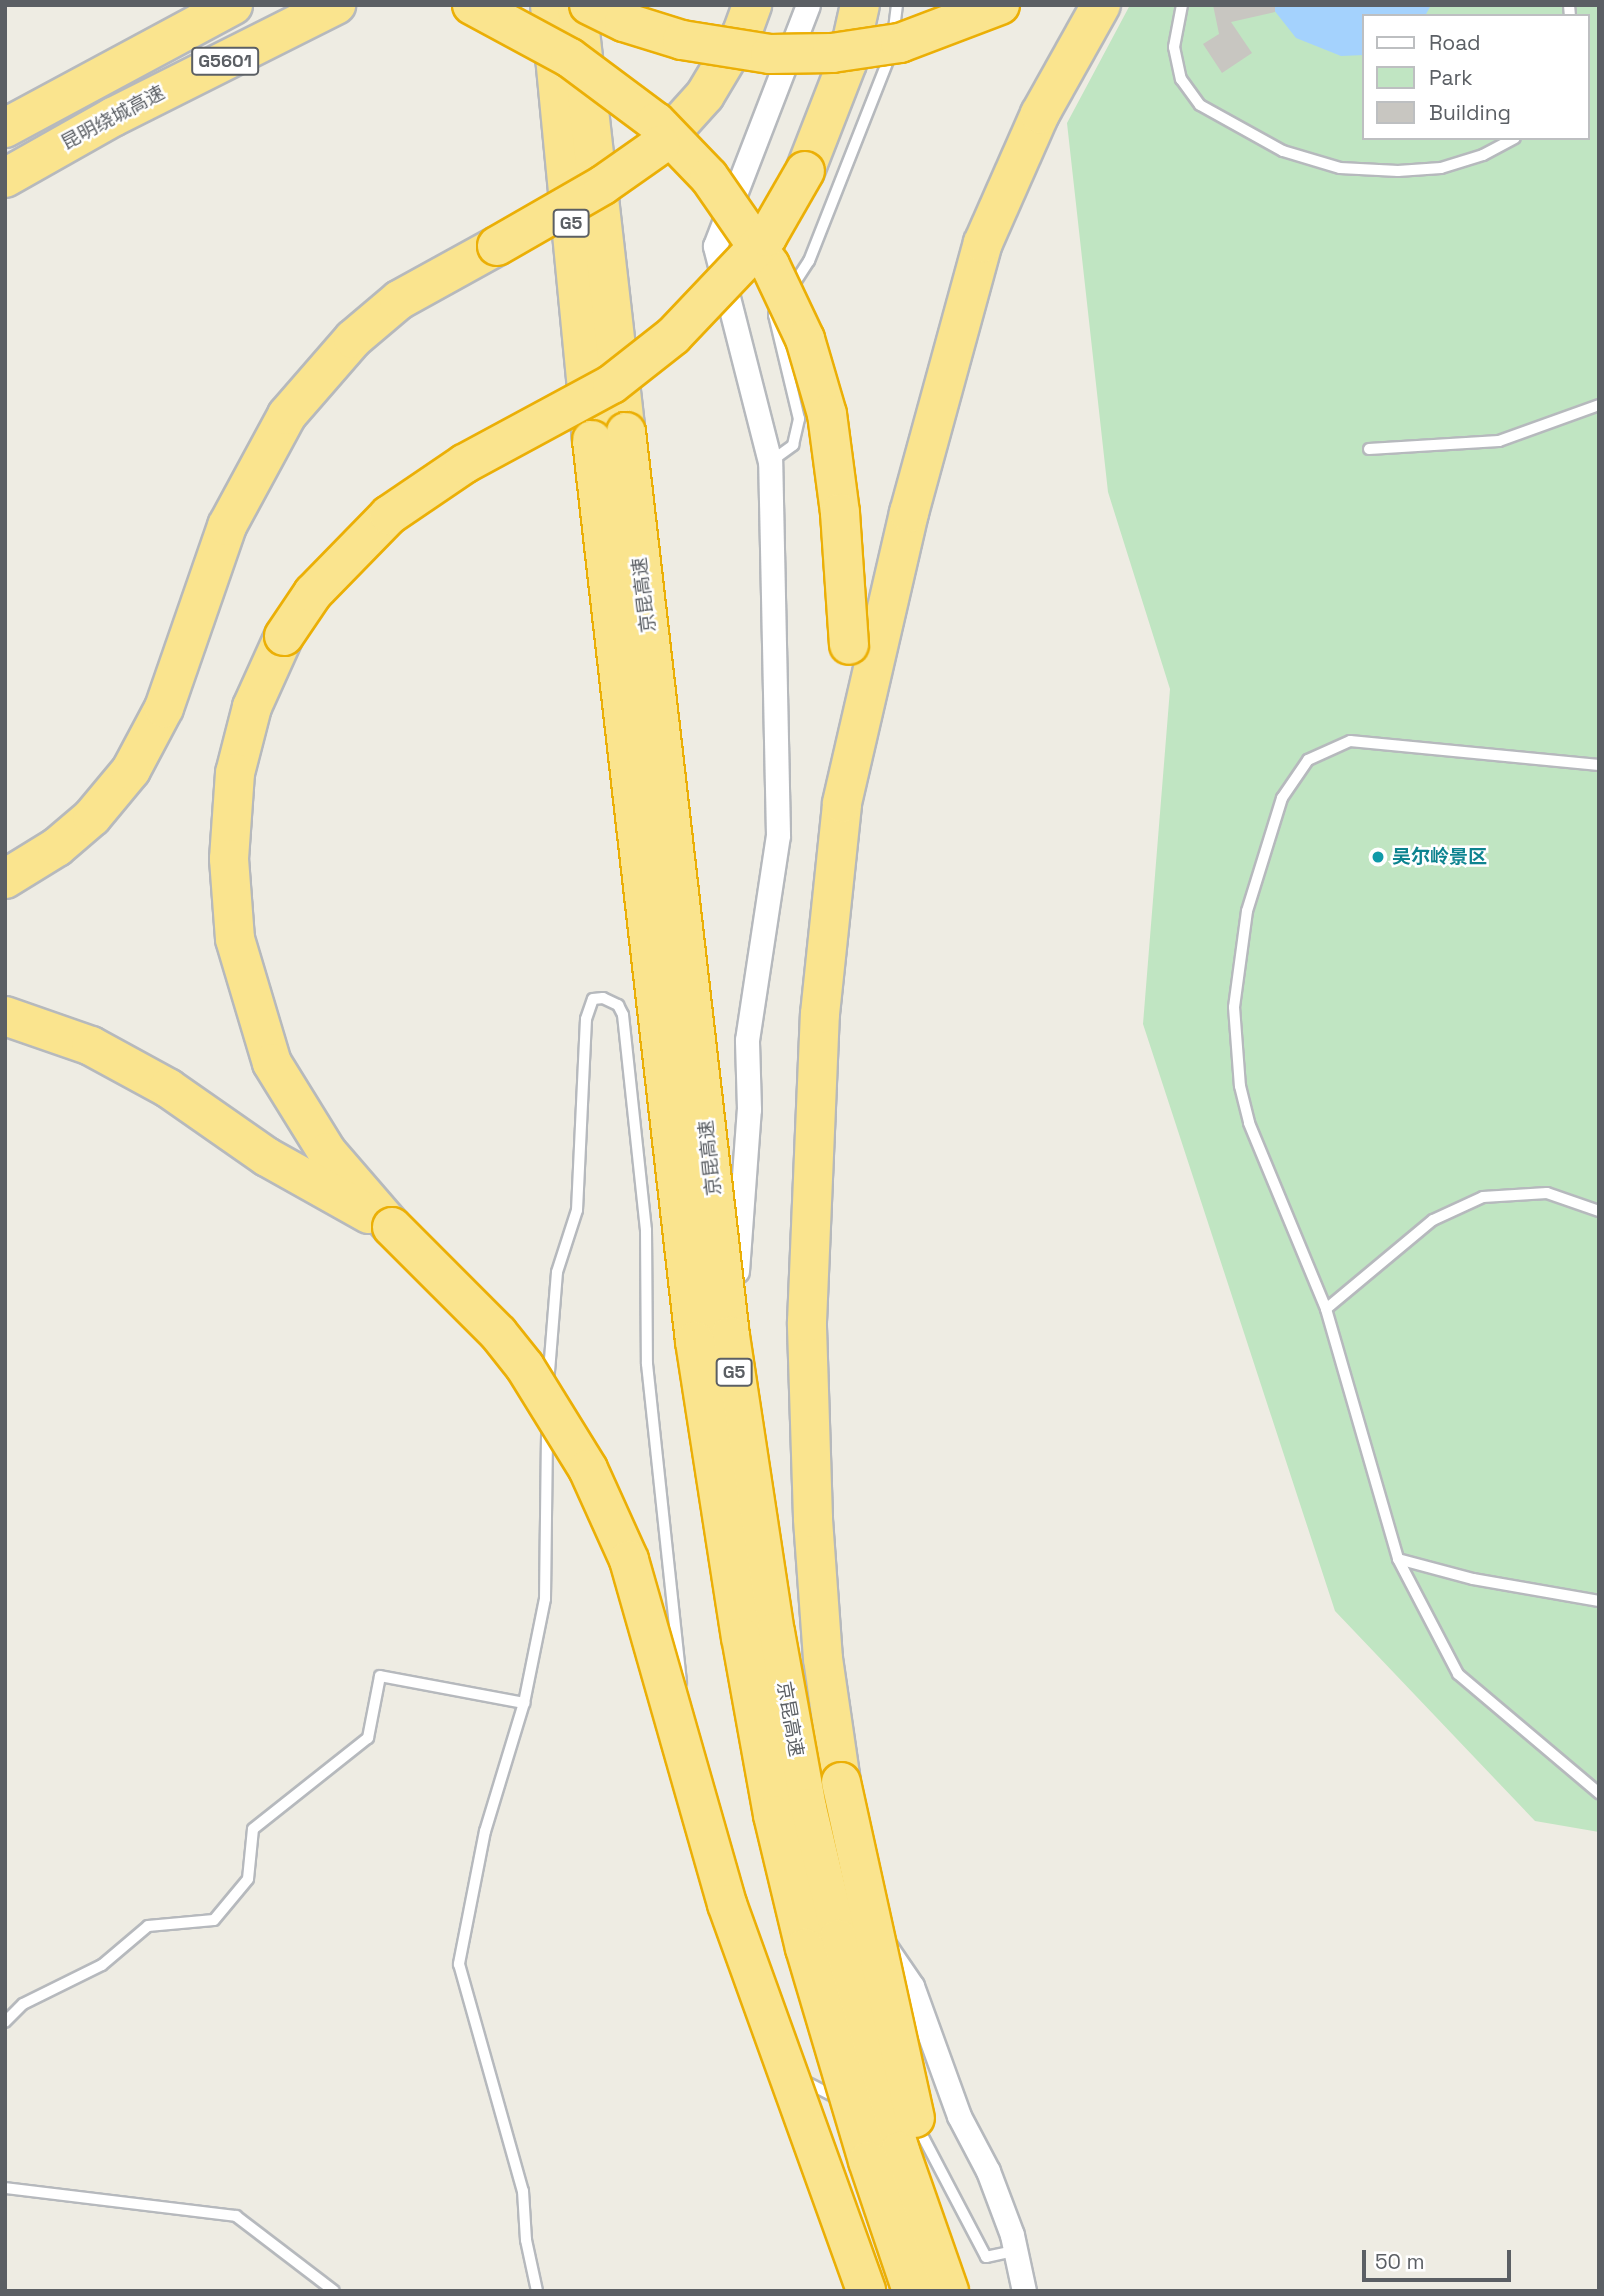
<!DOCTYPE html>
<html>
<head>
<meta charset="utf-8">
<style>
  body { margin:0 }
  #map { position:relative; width:1604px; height:2296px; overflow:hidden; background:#eeece3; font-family:"Space Grotesk","Noto Sans SC",sans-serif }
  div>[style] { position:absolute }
  .green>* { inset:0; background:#c0e5c2 }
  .water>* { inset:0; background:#a4d2fd }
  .building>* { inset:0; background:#c8c6c1 }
  .roads { filter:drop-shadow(2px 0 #b6b9bd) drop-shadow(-2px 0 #b6b9bd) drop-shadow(0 2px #b6b9bd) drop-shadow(0 -2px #b6b9bd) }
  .service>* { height:10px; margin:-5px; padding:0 5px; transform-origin:5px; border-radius:5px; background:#fff }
  .minor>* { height:23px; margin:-11.5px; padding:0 11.5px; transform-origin:11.5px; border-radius:11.5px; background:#fff }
  .motorway>* { height:38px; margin:-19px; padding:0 19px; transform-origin:19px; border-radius:19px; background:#fae48e }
  .bridges { filter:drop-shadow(2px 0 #ebaf06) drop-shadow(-2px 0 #ebaf06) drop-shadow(0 2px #ebaf06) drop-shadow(0 -2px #ebaf06) }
  .motorway-bridge>* { height:38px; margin:-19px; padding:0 19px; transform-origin:19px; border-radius:19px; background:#fae48e }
  .dots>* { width:19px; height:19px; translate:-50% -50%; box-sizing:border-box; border:4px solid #fff; border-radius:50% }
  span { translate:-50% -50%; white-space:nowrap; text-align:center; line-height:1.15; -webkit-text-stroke:5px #fff; paint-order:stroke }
  .shield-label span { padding:2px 5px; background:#fff; border:2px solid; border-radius:5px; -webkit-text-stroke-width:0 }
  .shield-label { font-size:18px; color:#5b5f64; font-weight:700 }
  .street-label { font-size:19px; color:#5b5f64 }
  .culture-label { font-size:19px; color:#0d838f; font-weight:700 }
  .left { translate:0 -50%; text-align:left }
  .frame { position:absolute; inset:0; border:7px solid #5b5f64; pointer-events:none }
  .legend { position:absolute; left:1362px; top:14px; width:228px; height:126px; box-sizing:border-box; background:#fff; border:2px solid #bdbfc1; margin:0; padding:9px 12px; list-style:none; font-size:21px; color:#5b5f64 }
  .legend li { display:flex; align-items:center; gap:14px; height:35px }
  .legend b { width:35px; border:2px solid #bdbfc1 }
  .scale { position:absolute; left:1362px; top:2250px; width:149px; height:32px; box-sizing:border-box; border:4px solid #5b5f64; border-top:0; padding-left:9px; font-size:21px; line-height:24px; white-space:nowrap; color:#5b5f64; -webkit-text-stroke:5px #fff; paint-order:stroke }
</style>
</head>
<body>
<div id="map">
  <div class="green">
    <div style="clip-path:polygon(evenodd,1130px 5px,1599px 5px,1599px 1832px,1535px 1821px,1335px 1611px,1143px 1024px,1170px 689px,1108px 492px,1067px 123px,1130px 5px,1364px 16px,1588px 16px,1588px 138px,1364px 138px,1364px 16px)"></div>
  </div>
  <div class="water">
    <div style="clip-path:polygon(1270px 5px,1431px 5px,1425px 16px,1364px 16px,1364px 55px,1341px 56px,1296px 38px)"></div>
  </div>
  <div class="building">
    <div style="clip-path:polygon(1213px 5px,1275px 5px,1275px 12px,1231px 22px,1252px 53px,1222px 73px,1203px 44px,1219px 34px)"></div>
  </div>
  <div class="roads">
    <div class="service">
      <div style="left:1182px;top:5px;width:43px;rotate:100.8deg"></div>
      <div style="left:1174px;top:47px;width:33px;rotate:78deg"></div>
      <div style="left:1181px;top:79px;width:32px;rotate:54deg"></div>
      <div style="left:1200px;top:105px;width:95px;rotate:29deg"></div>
      <div style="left:1283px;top:151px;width:59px;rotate:16.6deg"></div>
      <div style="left:1340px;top:168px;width:58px;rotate:3deg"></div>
      <div style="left:1398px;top:171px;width:43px;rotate:-4deg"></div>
      <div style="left:1441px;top:168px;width:44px;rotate:-17.2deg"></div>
      <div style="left:1483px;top:155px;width:36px;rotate:-28deg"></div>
      <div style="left:1569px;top:5px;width:11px;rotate:85deg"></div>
      <div style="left:790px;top:290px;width:35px;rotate:-57deg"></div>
      <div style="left:809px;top:261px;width:224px;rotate:-68.5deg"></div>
      <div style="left:891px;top:53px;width:48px;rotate:-82.9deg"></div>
      <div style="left:1369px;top:449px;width:130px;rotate:-3.5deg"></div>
      <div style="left:1499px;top:441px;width:106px;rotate:-19.8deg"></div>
      <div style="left:770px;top:462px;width:29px;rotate:-36deg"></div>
      <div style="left:793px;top:445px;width:27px;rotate:-77deg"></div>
      <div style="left:799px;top:419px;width:107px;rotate:-103.5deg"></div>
      <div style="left:774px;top:315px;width:6px;rotate:-59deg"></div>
      <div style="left:1599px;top:765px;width:250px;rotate:-174.5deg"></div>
      <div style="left:1350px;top:741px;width:46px;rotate:155.7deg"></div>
      <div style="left:1308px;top:760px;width:46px;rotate:124.4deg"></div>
      <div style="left:1282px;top:798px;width:118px;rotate:107.2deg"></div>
      <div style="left:1247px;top:911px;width:97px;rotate:97.7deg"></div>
      <div style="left:1234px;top:1007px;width:79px;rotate:85.7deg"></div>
      <div style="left:1240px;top:1086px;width:38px;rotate:76deg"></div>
      <div style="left:1249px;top:1123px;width:201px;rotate:67.5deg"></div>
      <div style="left:1326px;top:1309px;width:260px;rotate:73.9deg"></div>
      <div style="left:1398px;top:1559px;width:130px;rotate:62.4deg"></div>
      <div style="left:1458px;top:1674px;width:185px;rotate:40.2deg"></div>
      <div style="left:1326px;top:1309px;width:139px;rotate:-39.8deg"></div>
      <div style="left:1433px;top:1220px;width:55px;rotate:-24.7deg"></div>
      <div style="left:1483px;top:1197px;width:64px;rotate:-3.6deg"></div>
      <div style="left:1547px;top:1193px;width:55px;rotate:19.1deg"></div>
      <div style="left:548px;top:1384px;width:112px;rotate:-85.4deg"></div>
      <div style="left:557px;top:1272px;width:65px;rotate:-72.1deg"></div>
      <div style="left:577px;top:1210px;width:191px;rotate:-87.3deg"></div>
      <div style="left:586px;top:1019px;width:21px;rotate:-71deg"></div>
      <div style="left:593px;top:999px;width:10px;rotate:-6deg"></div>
      <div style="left:603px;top:998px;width:17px;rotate:25deg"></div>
      <div style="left:618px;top:1005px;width:11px;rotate:63deg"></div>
      <div style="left:623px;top:1015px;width:216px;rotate:83.9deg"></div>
      <div style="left:646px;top:1230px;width:134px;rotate:89.6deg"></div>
      <div style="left:647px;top:1364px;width:320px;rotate:83.9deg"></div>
      <div style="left:1398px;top:1559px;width:78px;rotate:14.9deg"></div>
      <div style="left:1473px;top:1579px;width:128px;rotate:9.9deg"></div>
      <div style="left:524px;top:1703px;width:134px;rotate:106.9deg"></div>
      <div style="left:485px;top:1831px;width:136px;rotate:101.1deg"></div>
      <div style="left:459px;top:1964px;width:236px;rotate:74.3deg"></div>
      <div style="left:523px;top:2191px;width:49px;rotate:86.5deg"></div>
      <div style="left:526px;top:2240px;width:52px;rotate:77.8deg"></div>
      <div style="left:5px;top:2022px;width:25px;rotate:-45deg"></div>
      <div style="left:23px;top:2004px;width:88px;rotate:-26.3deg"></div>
      <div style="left:102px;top:1965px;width:60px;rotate:-40.3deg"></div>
      <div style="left:148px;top:1926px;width:66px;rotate:-5.2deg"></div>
      <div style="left:214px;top:1920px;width:53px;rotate:-50.3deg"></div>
      <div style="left:248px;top:1879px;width:50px;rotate:-84.3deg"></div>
      <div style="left:253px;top:1829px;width:147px;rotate:-38.4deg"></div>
      <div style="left:368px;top:1738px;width:63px;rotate:-79deg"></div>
      <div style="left:380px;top:1676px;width:147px;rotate:10.6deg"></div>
      <div style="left:524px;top:1703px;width:106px;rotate:-78.6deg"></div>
      <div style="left:545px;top:1599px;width:174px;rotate:-89.3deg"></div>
      <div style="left:804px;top:2081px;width:39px;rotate:27deg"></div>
      <div style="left:912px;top:2129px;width:10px;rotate:24deg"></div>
      <div style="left:921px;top:2133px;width:140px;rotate:62.3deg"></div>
      <div style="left:986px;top:2257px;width:29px;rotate:-12deg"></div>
      <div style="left:5px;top:2188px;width:233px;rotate:6.9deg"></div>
      <div style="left:236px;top:2216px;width:123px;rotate:37.4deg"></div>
    </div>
    <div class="minor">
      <div style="left:737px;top:1271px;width:162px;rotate:-85.8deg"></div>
      <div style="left:749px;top:1109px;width:69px;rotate:-91.7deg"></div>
      <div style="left:747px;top:1040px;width:207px;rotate:-81.4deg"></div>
      <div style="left:778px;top:835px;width:373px;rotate:-91.2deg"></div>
      <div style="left:770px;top:462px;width:223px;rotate:-104.3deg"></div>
      <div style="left:715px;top:246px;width:258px;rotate:-68.9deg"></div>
      <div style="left:886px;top:1948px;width:46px;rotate:55.6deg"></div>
      <div style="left:912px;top:1986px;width:138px;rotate:70.1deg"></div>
      <div style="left:959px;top:2116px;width:62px;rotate:62.2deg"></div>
      <div style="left:988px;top:2171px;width:68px;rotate:69.4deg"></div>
      <div style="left:1012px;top:2235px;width:57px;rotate:77.9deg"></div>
    </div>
    <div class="motorway">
      <div style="left:550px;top:5px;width:437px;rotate:84.5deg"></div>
      <div style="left:577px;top:5px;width:430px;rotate:83.5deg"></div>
      <div style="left:5px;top:128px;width:259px;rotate:-28.3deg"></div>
      <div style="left:660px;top:145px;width:67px;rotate:-48deg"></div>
      <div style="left:705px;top:95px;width:72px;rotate:-59.2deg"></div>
      <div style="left:742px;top:33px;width:30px;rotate:-70deg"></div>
      <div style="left:805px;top:171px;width:116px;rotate:-68.7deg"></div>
      <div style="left:847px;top:63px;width:59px;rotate:-77.4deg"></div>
      <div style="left:5px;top:178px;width:124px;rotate:-29.5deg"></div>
      <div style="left:113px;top:117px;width:250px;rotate:-26.7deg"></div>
      <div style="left:284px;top:636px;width:78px;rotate:114.3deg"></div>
      <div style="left:252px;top:707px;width:68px;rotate:104.4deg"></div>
      <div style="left:235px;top:773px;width:86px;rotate:94deg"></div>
      <div style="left:229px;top:859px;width:80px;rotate:85.7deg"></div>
      <div style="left:235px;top:939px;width:129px;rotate:73.4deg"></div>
      <div style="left:272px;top:1063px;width:105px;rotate:58.3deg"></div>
      <div style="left:327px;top:1152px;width:99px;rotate:49.1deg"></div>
      <div style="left:5px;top:879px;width:61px;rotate:-31.6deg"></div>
      <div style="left:57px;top:847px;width:46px;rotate:-40.6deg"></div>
      <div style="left:92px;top:817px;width:61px;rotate:-50.3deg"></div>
      <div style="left:131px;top:770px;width:70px;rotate:-62deg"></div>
      <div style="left:164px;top:708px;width:193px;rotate:-70.9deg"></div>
      <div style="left:227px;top:526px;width:126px;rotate:-61.6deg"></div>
      <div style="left:287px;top:415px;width:101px;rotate:-49deg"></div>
      <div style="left:353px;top:339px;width:60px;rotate:-40.3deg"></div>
      <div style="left:399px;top:300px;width:112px;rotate:-28.9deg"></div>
      <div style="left:5px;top:1016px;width:91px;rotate:19.2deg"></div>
      <div style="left:91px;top:1046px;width:88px;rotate:28.6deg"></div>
      <div style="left:168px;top:1088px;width:121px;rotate:34.9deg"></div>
      <div style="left:267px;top:1157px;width:117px;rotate:29.2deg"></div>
      <div style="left:841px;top:1782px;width:124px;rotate:-98.3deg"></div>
      <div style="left:823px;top:1659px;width:141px;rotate:-94.1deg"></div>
      <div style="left:813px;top:1518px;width:196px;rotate:-91.8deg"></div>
      <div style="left:807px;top:1322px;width:308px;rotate:-87.6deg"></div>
      <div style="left:820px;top:1014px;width:212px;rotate:-84deg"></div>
      <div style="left:842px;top:803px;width:298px;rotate:-77deg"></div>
      <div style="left:909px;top:513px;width:280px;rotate:-74.7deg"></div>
      <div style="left:983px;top:243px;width:141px;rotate:-66.2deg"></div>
      <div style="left:1040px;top:114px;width:125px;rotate:-60.8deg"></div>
    </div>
  </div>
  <div class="bridges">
    <div class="motorway-bridge">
      <div style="left:472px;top:5px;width:111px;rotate:28.4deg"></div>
      <div style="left:570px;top:58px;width:107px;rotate:36.7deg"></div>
      <div style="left:656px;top:122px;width:76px;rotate:46.1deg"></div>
      <div style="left:709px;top:177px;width:107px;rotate:55.3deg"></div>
      <div style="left:770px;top:265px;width:82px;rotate:64.7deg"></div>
      <div style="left:805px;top:339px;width:78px;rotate:73.7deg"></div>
      <div style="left:827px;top:414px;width:100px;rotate:82.5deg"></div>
      <div style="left:840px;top:513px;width:132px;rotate:86.1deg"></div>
      <div style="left:589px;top:5px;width:39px;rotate:26deg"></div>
      <div style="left:624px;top:22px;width:61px;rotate:17.2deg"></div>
      <div style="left:682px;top:40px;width:89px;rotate:9deg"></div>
      <div style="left:770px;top:54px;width:62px;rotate:-0.9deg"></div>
      <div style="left:832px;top:53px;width:69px;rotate:-8.4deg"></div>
      <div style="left:900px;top:43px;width:107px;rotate:-20.8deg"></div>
      <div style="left:497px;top:246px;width:122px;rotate:-29.9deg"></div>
      <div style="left:603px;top:185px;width:70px;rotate:-35.1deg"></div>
      <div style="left:626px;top:432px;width:910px;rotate:83.44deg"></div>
      <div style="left:730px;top:1336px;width:299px;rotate:81.4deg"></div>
      <div style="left:775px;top:1632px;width:179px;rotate:79.7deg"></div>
      <div style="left:807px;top:1808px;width:135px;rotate:76.7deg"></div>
      <div style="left:838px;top:1939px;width:221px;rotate:73.7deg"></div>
      <div style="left:900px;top:2151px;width:148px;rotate:70.7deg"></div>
      <div style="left:592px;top:440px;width:907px;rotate:83.48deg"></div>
      <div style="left:695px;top:1341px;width:300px;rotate:81.2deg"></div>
      <div style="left:741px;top:1637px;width:181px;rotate:79.8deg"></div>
      <div style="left:773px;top:1815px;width:137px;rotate:76.5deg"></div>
      <div style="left:805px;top:1948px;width:222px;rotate:73.5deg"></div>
      <div style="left:868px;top:2161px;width:137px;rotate:71.3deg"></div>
      <div style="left:284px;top:636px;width:52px;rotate:-56deg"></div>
      <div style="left:313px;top:593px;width:109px;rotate:-45.7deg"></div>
      <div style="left:389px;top:515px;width:91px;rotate:-34.2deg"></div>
      <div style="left:464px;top:464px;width:168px;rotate:-28.4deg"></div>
      <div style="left:612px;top:384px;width:78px;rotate:-38.2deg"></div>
      <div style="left:673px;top:336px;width:137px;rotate:-46.5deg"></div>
      <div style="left:767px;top:237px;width:76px;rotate:-60.1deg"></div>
      <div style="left:392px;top:1227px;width:150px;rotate:45deg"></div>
      <div style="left:498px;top:1333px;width:43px;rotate:51.5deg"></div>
      <div style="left:525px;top:1367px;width:120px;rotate:58.3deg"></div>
      <div style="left:588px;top:1469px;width:100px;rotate:65.7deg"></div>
      <div style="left:629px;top:1560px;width:358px;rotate:74.1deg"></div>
      <div style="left:727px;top:1904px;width:411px;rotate:70.2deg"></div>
      <div style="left:841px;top:1782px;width:344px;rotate:77.6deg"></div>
    </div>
  </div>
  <div class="dots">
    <div style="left:1378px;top:857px;background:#0f9aa8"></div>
  </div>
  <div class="shield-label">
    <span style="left:225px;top:61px">G5601</span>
    <span style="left:571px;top:223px">G5</span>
    <span style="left:734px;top:1372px">G5</span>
  </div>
  <div class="street-label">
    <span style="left:113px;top:118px;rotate:-28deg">昆明绕城高速</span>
    <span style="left:644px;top:595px;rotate:-97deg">京昆高速</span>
    <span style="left:710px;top:1158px;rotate:-96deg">京昆高速</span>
    <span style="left:790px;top:1719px;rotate:80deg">京昆高速</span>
  </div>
  <div class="culture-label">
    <span class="left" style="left:1392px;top:857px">吴尔岭景区</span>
  </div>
  <div class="frame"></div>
  <ul class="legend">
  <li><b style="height:9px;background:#fff"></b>Road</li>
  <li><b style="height:19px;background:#c0e5c2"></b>Park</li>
  <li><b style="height:19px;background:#c8c6c1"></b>Building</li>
  </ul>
  <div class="scale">50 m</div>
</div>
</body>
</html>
